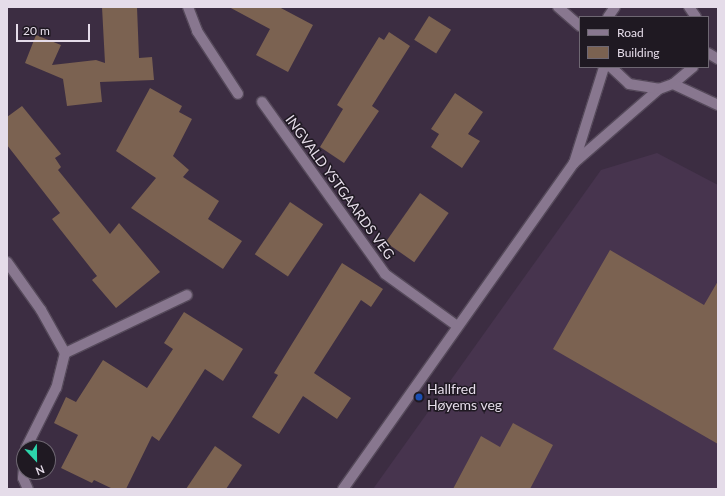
<!DOCTYPE html>
<html>
<head>
<meta charset="utf-8">
<style>
  body { margin:0 }
  #map { position:relative; width:725px; height:496px; overflow:hidden; background:#3c2d42; font-family:Lato,sans-serif }
  div>[style] { position:absolute }
  .built>* { inset:0; background:#47344e }
  .building>* { inset:0; background:#7b6251; transform-origin:0 0 }
  .roads { filter:drop-shadow(1px 0 #55495a) drop-shadow(-1px 0 #55495a) drop-shadow(0 1px #55495a) drop-shadow(0 -1px #55495a) }
  .minor>* { height:10px; margin:-5px; padding:0 5px; transform-origin:5px; border-radius:5px; background:#88778f }
  .tertiary>* { height:10px; margin:-5px; padding:0 5px; transform-origin:5px; border-radius:5px; background:#88778f }
  .dots>* { width:11px; height:11px; translate:-50% -50%; box-sizing:border-box; border:2px solid #1f1922; border-radius:50% }
  span { translate:-50% -50%; white-space:nowrap; text-align:center; line-height:1.15; -webkit-text-stroke:3px #1f1922; paint-order:stroke }
  .street-label { font-size:14px; color:#e5dce9 }
  .poi-label { font-size:14px; color:#e5dce9 }
  .left { translate:0 -50%; text-align:left }
  .frame { position:absolute; inset:0; border:8px solid #e5dce9; pointer-events:none }
  .legend { position:absolute; left:579px; top:16px; width:130px; height:52px; box-sizing:border-box; background:#1f1922; border:1px solid #6e6772; margin:0; padding:5px 7px; list-style:none; font-size:12px; color:#e5dce9 }
  .legend li { display:flex; align-items:center; gap:8px; height:20px }
  .legend b { width:20px; border:1px solid #6e6772 }
  .north { position:absolute; left:16px; top:440px; width:40px; height:40px; box-sizing:border-box; background:#1f1922; border:1px solid #6e6772; border-radius:50%; rotate:158deg; font-size:11px; font-weight:700; line-height:16px; text-align:center; color:#e5dce9 }
  .north::after { content:''; display:block; margin:auto; width:14px; height:18px; background:#2cd5ab; clip-path:polygon(50% 0,100% 100%,50% 72%,0 100%) }
  .scale { position:absolute; left:16px; top:24px; width:74px; height:18px; box-sizing:border-box; border:2px solid #e5dce9; border-top:0; padding-left:5px; font-size:12px; line-height:14px; white-space:nowrap; color:#e5dce9; -webkit-text-stroke:3px #1f1922; paint-order:stroke }
</style>
</head>
<body>
<div id="map">
  <div class="built">
    <div style="clip-path:polygon(657px 153px,718px 185px,718px 489px,373px 489px,601px 170px)"></div>
  </div>
  <div class="building">
    <div style="clip-path:polygon(102px 7px,137px 7px,139px 58px,152px 57px,154px 80px,100px 82px,102px 102px,67px 106px,63px 79px,25px 63px,36px 35px,61px 45px,52px 65px,96px 60px,105px 63px)"></div>
    <div style="clip-path:polygon(229px 7px,279px 7px,313px 25px,288px 72px,256px 55px,270px 29px)"></div>
    <div style="left:429px;top:16px;width:26px;height:28px;rotate:32deg"></div>
    <div style="clip-path:polygon(389px 32px,410px 46px,372px 106px,379px 111px,344px 163px,320px 147px,343px 109px,337px 105px,379px 37px,384px 40px)"></div>
    <div style="clip-path:polygon(150px 88px,182px 106px,179px 112px,192px 119px,173px 156px,189px 170px,183px 177px,219px 201px,208px 219px,242px 241px,223px 269px,131px 208px,156px 178px,116px 151px)"></div>
    <div style="clip-path:polygon(455px 93px,483px 112px,468px 134px,480px 141px,462px 168px,431px 147px,439px 134px,431px 129px)"></div>
    <div style="clip-path:polygon(22px 106px,61px 154px,55px 158px,61px 167px,58px 170px,110px 234px,119px 223px,160px 272px,116px 308px,92px 280px,97px 276px,52px 219px,60px 213px,7px 145px,7px 117px)"></div>
    <div style="left:420px;top:193px;width:35px;height:60px;rotate:35deg"></div>
    <div style="left:290px;top:202px;width:40px;height:63px;rotate:34deg"></div>
    <div style="clip-path:polygon(610px 250px,704px 305px,718px 281px,718px 444px,553px 349px)"></div>
    <div style="clip-path:polygon(342px 263px,383px 289px,371px 307px,361px 300px,314px 373px,351px 398px,337px 419px,303px 396px,279px 434px,252px 417px,278px 375px,274px 373px)"></div>
    <div style="clip-path:polygon(184px 312px,243px 349px,223px 381px,205px 369px,159px 441px,152px 436px,126px 489px,113px 489px,94px 480px,92px 483px,61px 468px,78px 435px,54px 423px,66px 397px,76px 402px,103px 360px,147px 388px,173px 349px,164px 343px)"></div>
    <div style="clip-path:polygon(513px 423px,553px 445px,530px 489px,453px 489px,481px 436px,500px 447px)"></div>
    <div style="clip-path:polygon(215px 446px,242px 465px,226px 489px,186px 489px)"></div>
  </div>
  <div class="roads">
    <div class="minor">
      <div style="left:188px;top:7px;width:26px;rotate:69deg"></div>
      <div style="left:197px;top:31px;width:75px;rotate:56.9deg"></div>
      <div style="left:558px;top:7px;width:29px;rotate:41deg"></div>
      <div style="left:262px;top:102px;width:211px;rotate:54.4deg"></div>
      <div style="left:385px;top:274px;width:89px;rotate:35.8deg"></div>
      <div style="left:574px;top:163px;width:101px;rotate:-72.6deg"></div>
      <div style="left:7px;top:262px;width:59px;rotate:54.7deg"></div>
      <div style="left:41px;top:310px;width:49px;rotate:60.8deg"></div>
      <div style="left:65px;top:353px;width:36px;rotate:104deg"></div>
      <div style="left:56px;top:388px;width:67px;rotate:116.6deg"></div>
      <div style="left:65px;top:353px;width:135px;rotate:-25.4deg"></div>
      <div style="left:24px;top:468px;width:10px;rotate:96deg"></div>
      <div style="left:23px;top:478px;width:12px;rotate:66deg"></div>
      <div style="left:343px;top:489px;width:400px;rotate:-54.7deg"></div>
      <div style="left:574px;top:163px;width:113px;rotate:-41deg"></div>
    </div>
    <div class="tertiary">
      <div style="left:689px;top:7px;width:12px;rotate:55deg"></div>
      <div style="left:608px;top:17px;width:12px;rotate:-55deg"></div>
      <div style="left:708px;top:53px;width:12px;rotate:31deg"></div>
      <div style="left:611px;top:67px;width:25px;rotate:43deg"></div>
      <div style="left:629px;top:84px;width:30px;rotate:9deg"></div>
      <div style="left:659px;top:89px;width:15px;rotate:-20deg"></div>
      <div style="left:673px;top:84px;width:26px;rotate:-40deg"></div>
      <div style="left:673px;top:84px;width:50px;rotate:25deg"></div>
    </div>
  </div>
  <div class="dots">
    <div style="left:419px;top:397px;background:#1a4fb4"></div>
  </div>
  <div class="street-label">
    <span style="left:340px;top:187px;rotate:54deg">INGVALD YSTGAARDS VEG</span>
  </div>
  <div class="poi-label">
    <span class="left" style="left:427px;top:397px">Hallfred<br>Høyems veg</span>
  </div>
  <div class="frame"></div>
  <ul class="legend">
  <li><b style="height:5px;background:#88778f"></b>Road</li>
  <li><b style="height:11px;background:#7b6251"></b>Building</li>
  </ul>
  <div class="north">N</div>
  <div class="scale">20 m</div>
</div>
</body>
</html>
